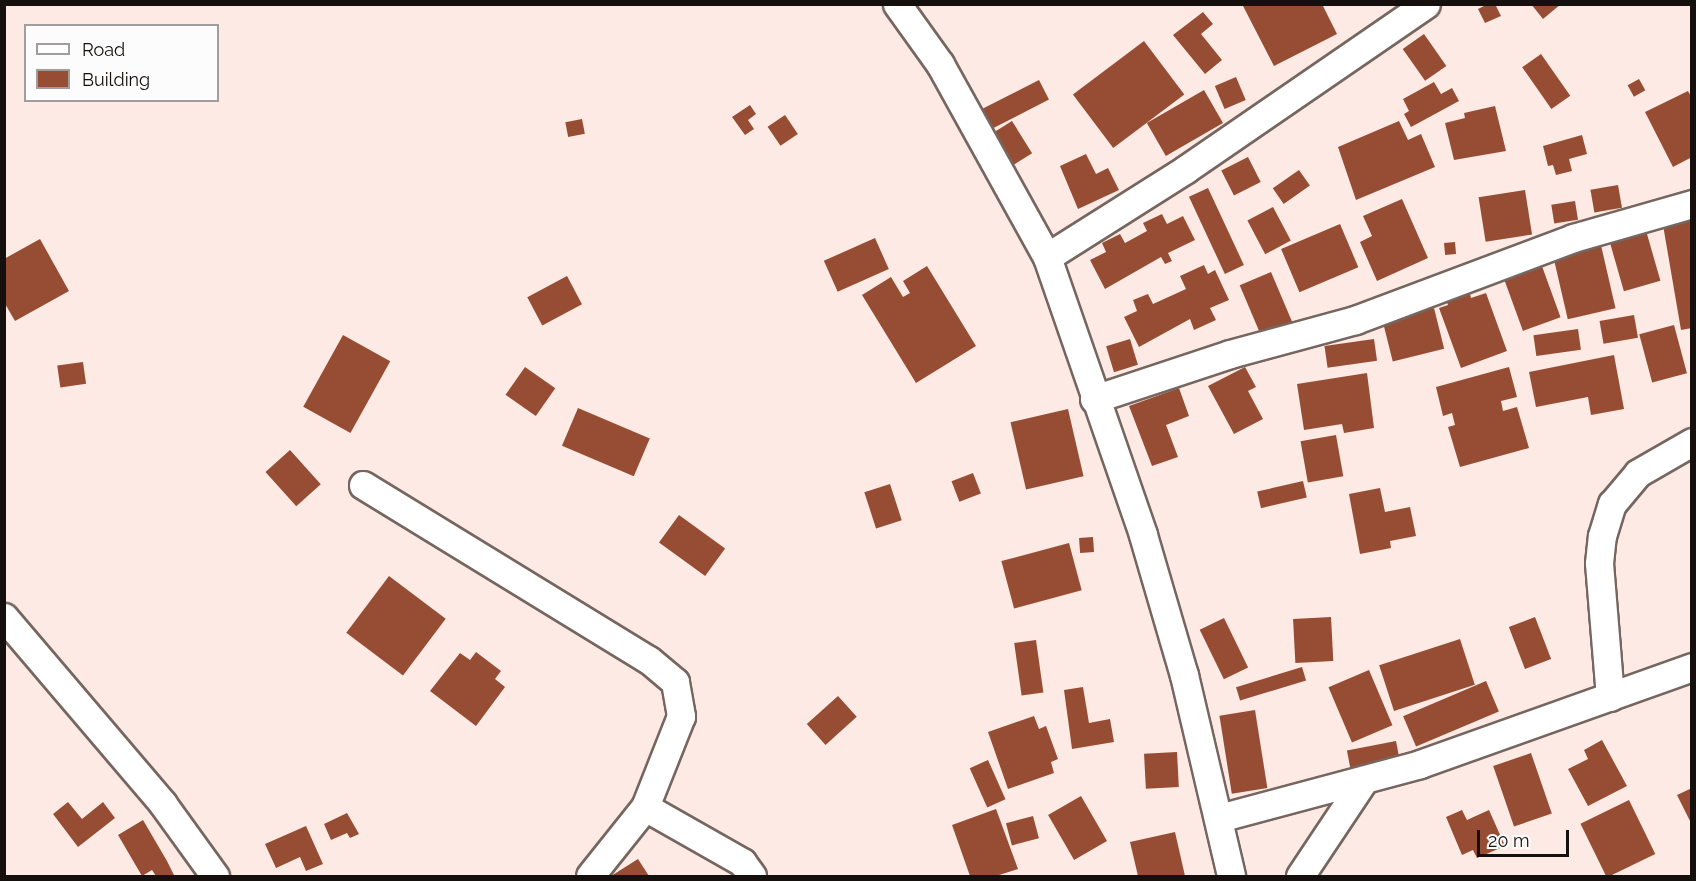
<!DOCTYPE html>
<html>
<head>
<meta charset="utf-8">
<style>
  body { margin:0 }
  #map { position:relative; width:1696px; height:881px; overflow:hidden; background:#fdeae4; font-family:Raleway,sans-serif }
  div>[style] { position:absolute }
  .building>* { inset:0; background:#974d33; transform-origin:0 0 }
  .roads { filter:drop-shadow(2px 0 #766660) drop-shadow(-2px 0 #766660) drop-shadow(0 2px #766660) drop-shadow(0 -2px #766660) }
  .minor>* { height:27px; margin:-13.5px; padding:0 13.5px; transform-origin:13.5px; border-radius:13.5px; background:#fff }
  span { translate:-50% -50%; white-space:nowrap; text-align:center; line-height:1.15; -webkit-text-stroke:4.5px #fcfcfc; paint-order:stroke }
  .frame { position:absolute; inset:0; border:6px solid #150f0d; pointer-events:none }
  .legend { position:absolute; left:24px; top:24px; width:195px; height:78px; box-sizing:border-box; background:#fcfcfc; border:2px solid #a09d9c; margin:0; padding:8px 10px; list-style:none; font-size:18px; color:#150f0d }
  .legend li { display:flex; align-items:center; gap:12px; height:30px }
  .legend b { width:30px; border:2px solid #a09d9c }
  .scale { position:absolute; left:1477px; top:830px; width:92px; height:27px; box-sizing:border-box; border:3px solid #150f0d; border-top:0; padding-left:8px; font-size:18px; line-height:21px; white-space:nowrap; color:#150f0d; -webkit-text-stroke:4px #fcfcfc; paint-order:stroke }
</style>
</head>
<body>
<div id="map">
  <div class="building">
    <div style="clip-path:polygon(1242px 4px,1322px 4px,1337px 34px,1274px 66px)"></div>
    <div style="clip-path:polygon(1488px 4px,1495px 4px,1501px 16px,1485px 23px,1478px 9px)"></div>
    <div style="clip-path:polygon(1531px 4px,1561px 4px,1543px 19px)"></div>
    <div style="clip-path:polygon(1203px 12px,1213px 24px,1201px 34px,1222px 60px,1205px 74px,1173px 35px)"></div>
    <div style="left:1424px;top:34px;width:39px;height:26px;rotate:55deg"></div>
    <div style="left:1144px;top:41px;width:67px;height:89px;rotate:53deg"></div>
    <div style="left:1541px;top:54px;width:51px;height:23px;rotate:55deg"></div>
    <div style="left:1236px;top:77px;width:25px;height:23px;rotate:67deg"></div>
    <div style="left:1639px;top:79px;width:13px;height:13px;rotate:61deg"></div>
    <div style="left:1039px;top:80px;width:22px;height:64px;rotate:63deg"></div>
    <div style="clip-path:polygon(1434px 82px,1441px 94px,1452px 88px,1459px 101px,1411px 127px,1404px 114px,1409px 111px,1403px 99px)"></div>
    <div style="left:1204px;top:90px;width:38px;height:66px;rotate:60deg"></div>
    <div style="clip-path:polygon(1688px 91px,1692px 98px,1692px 157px,1673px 167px,1645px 112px)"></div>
    <div style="clip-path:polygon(750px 105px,756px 114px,748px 120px,754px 129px,745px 135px,732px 117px)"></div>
    <div style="clip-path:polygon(1495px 106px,1506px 151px,1454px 160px,1445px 123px,1465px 118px,1464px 113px)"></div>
    <div style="left:785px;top:115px;width:23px;height:21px;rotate:56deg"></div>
    <div style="left:582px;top:119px;width:15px;height:17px;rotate:79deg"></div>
    <div style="left:1012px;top:121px;width:38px;height:25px;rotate:58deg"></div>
    <div style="clip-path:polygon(1399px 121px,1408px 140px,1421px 134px,1435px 167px,1356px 200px,1338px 147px)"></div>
    <div style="clip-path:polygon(1582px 135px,1587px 154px,1569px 159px,1572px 171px,1556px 175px,1553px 165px,1548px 166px,1543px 146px)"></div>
    <div style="clip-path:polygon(1086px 154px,1096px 174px,1108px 168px,1119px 190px,1078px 209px,1060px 166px)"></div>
    <div style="left:1248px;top:157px;width:28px;height:30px;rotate:63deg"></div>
    <div style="left:1299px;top:170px;width:19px;height:32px;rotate:55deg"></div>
    <div style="left:1618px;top:185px;width:23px;height:28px;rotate:80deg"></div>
    <div style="left:1208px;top:188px;width:85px;height:21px;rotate:65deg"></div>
    <div style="left:1525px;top:190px;width:45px;height:47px;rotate:81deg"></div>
    <div style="clip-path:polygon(1402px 199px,1428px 258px,1377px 281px,1360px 242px,1372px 236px,1363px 216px)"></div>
    <div style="left:1575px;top:201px;width:19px;height:24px;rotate:81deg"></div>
    <div style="left:1273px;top:207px;width:38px;height:29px;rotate:62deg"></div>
    <div style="clip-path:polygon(1162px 214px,1167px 224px,1183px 216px,1195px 240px,1168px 253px,1172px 261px,1165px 264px,1161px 257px,1105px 289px,1090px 260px,1106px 252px,1102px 243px,1120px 234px,1125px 243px,1147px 231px,1143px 223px)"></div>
    <div style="clip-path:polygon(1690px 220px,1692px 328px,1681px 330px,1663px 225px)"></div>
    <div style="left:1340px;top:224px;width:47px;height:64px;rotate:67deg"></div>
    <div style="left:1645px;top:227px;width:56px;height:38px;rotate:74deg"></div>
    <div style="left:875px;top:238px;width:34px;height:56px;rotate:66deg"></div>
    <div style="clip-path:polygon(40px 239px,69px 291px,15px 321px,4px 302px,4px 259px)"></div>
    <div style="left:1600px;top:241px;width:69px;height:49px;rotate:77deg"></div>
    <div style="left:1455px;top:242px;width:12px;height:11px;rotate:85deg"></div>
    <div style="left:1539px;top:258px;width:63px;height:40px;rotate:70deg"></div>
    <div style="clip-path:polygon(1204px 265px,1208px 274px,1215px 270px,1229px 300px,1210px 308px,1216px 320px,1194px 330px,1190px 319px,1139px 347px,1124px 317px,1137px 311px,1133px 300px,1148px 294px,1153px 304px,1186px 289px,1180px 276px)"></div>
    <div style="clip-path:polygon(927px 266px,976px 346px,916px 383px,862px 295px,891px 277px,903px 297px,910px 293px,903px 281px)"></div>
    <div style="left:1271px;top:272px;width:54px;height:34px;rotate:67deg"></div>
    <div style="left:567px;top:276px;width:32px;height:45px;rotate:62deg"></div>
    <div style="clip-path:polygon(1468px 286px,1471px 298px,1486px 293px,1507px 351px,1461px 368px,1439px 308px,1448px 305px,1444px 294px)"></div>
    <div style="left:1434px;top:308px;width:42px;height:53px;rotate:76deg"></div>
    <div style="left:1634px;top:315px;width:23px;height:35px;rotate:80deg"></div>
    <div style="left:1674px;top:325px;width:50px;height:36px;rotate:75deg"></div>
    <div style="left:1578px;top:329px;width:21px;height:45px;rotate:82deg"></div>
    <div style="left:343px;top:335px;width:54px;height:82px;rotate:29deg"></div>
    <div style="left:1130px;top:339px;width:27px;height:25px;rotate:73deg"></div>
    <div style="left:1374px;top:339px;width:22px;height:50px;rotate:82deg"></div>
    <div style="clip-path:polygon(1614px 355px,1624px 409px,1591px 415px,1588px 397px,1536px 407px,1529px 372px)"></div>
    <div style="left:83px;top:362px;width:22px;height:26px;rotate:82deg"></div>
    <div style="left:525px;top:367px;width:37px;height:34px;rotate:35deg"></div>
    <div style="clip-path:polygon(1245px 367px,1256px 387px,1248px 391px,1263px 419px,1234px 434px,1208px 386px)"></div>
    <div style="clip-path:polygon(1509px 367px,1517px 397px,1501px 401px,1503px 411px,1517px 407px,1529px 448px,1460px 467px,1448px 427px,1455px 425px,1452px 413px,1443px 416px,1436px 387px)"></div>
    <div style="clip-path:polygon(1367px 373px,1374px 428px,1344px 433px,1342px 424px,1304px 430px,1297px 384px)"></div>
    <div style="clip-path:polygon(1179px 388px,1189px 416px,1166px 425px,1178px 457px,1152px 466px,1129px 406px)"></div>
    <div style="left:578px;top:408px;width:78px;height:41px;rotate:23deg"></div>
    <div style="left:1068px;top:409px;width:69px;height:59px;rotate:77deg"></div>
    <div style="left:1336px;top:435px;width:42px;height:36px;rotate:80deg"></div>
    <div style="left:290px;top:450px;width:46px;height:33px;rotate:48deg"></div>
    <div style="left:973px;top:473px;width:22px;height:23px;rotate:69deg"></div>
    <div style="left:1303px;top:481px;width:17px;height:47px;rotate:77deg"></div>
    <div style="left:890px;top:484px;width:38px;height:27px;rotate:72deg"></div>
    <div style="clip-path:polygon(1380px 488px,1385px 512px,1410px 507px,1416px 536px,1390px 541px,1391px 548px,1360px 554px,1349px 494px)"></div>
    <div style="left:679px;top:515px;width:57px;height:34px;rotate:36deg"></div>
    <div style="left:1093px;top:537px;width:15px;height:14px;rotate:86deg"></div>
    <div style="left:1069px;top:543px;width:49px;height:70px;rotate:75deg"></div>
    <div style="left:389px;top:576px;width:71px;height:71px;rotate:37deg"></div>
    <div style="left:1331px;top:617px;width:44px;height:38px;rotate:87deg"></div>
    <div style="left:1535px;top:617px;width:45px;height:28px;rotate:69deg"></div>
    <div style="left:1224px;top:618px;width:55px;height:27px;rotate:64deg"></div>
    <div style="left:1460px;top:639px;width:48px;height:85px;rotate:72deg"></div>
    <div style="left:1036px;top:640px;width:53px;height:22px;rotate:82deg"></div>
    <div style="clip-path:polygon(476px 652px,501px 671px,495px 679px,505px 687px,476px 726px,430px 691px,460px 653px,470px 660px)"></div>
    <div style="left:1302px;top:667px;width:14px;height:69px;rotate:73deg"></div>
    <div style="left:1369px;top:670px;width:60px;height:44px;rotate:67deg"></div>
    <div style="left:1486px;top:681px;width:33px;height:90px;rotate:67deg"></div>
    <div style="clip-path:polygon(1083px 687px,1089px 723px,1110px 719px,1114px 742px,1072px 749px,1064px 690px)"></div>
    <div style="left:838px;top:696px;width:28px;height:42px;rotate:48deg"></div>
    <div style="left:1255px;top:710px;width:79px;height:36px;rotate:81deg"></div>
    <div style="clip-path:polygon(1034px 716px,1039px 729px,1046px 726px,1058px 759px,1051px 762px,1054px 773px,1008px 789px,988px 732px)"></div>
    <div style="clip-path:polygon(1602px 740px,1627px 786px,1588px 806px,1568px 769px,1588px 759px,1584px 750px)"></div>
    <div style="left:1396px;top:741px;width:20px;height:50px;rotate:79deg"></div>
    <div style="left:1177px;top:752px;width:35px;height:33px;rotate:87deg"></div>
    <div style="left:1531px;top:753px;width:64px;height:40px;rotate:71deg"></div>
    <div style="left:988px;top:760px;width:43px;height:20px;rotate:66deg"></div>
    <div style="clip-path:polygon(1692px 788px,1692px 825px,1677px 795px)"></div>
    <div style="left:1081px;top:796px;width:52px;height:38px;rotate:60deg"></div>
    <div style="left:1629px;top:800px;width:60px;height:54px;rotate:64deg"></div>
    <div style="clip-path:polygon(68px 802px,82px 819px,103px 802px,115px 818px,78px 847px,53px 814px)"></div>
    <div style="clip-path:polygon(996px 809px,1018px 869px,996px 876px,970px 876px,952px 825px)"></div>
    <div style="clip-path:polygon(1462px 810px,1467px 820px,1489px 810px,1505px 846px,1477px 858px,1473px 850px,1462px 855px,1446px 817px)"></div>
    <div style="clip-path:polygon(347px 813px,359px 834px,350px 838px,347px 833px,331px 840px,324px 824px)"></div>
    <div style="left:1033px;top:816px;width:23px;height:28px;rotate:75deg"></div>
    <div style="clip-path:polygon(143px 820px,167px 861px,174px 875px,171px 876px,156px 876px,152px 870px,142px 876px,118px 835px)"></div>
    <div style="clip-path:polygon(306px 826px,323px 864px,306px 871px,300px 857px,276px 868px,265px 844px)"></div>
    <div style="clip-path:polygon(1175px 832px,1185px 876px,1138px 876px,1130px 842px)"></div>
    <div style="clip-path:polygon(638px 859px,649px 876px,611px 876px)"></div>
  </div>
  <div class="roads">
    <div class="minor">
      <div style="left:897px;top:4px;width:74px;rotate:54.4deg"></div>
      <div style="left:940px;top:64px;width:221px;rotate:61deg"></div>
      <div style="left:1047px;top:257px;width:294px;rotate:70.9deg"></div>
      <div style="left:1143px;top:535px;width:146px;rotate:73.7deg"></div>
      <div style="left:1184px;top:675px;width:206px;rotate:76.8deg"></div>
      <div style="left:1047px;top:257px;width:165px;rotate:-32.3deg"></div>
      <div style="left:1186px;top:169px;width:291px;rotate:-34.5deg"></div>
      <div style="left:1094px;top:399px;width:143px;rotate:-18.3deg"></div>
      <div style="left:1230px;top:354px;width:130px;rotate:-15.2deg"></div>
      <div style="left:1355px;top:320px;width:233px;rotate:-20.6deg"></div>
      <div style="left:1573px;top:238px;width:124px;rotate:-15.9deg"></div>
      <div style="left:363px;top:485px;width:335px;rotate:31.5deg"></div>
      <div style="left:649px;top:660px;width:34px;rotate:40deg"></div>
      <div style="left:675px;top:682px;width:35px;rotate:80deg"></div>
      <div style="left:681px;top:716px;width:98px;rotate:111.6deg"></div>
      <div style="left:645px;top:807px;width:88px;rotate:128.6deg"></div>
      <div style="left:4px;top:617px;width:245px;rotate:49.6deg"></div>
      <div style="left:163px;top:804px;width:89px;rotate:54.2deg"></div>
      <div style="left:1610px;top:697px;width:134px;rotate:-94.7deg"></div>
      <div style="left:1599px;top:563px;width:27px;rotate:-84deg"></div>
      <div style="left:1602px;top:536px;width:34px;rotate:-73deg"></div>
      <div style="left:1612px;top:504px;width:40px;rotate:-50deg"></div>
      <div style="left:1638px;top:473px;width:62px;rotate:-29.9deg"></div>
      <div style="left:645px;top:807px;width:112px;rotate:29.6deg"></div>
      <div style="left:742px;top:862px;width:17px;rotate:54deg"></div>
      <div style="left:1219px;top:818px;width:208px;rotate:-15deg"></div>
      <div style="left:1420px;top:764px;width:289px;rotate:-19.6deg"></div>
      <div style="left:1300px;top:876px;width:115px;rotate:-56.3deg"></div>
    </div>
  </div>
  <div class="frame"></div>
  <ul class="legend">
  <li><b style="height:8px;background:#fff"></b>Road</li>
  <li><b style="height:16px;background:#974d33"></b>Building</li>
  </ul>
  <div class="scale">20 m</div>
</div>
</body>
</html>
